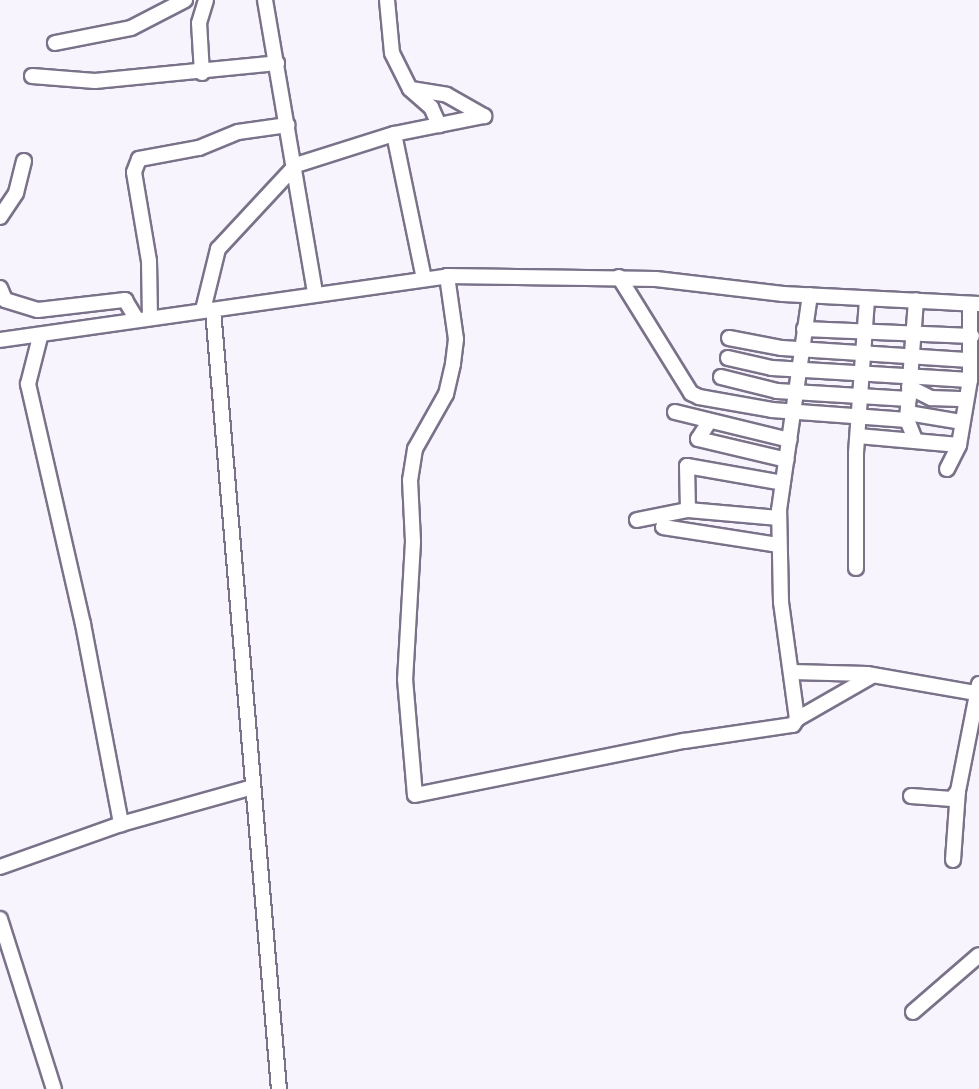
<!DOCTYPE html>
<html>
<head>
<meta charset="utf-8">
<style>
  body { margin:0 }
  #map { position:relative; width:979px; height:1089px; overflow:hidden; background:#f7f4fe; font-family:Merriweather,serif }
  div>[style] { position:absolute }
  .roads { filter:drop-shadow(2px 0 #7a7289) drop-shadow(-2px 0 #7a7289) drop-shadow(0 2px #7a7289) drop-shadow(0 -2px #7a7289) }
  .minor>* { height:14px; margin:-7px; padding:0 7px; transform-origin:7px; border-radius:7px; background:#fff }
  span { translate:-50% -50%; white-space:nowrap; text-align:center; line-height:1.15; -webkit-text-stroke:7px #f7f4fe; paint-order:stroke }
</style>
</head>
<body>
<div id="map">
  <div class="roads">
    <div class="minor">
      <div style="left:265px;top:0;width:298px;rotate:80.3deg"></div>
      <div style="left:387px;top:0;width:53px;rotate:84.6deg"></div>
      <div style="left:392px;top:53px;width:40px;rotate:63.4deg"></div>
      <div style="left:410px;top:89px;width:28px;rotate:41deg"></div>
      <div style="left:431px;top:107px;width:20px;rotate:66deg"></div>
      <div style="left:55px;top:43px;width:77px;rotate:-11.2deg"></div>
      <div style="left:131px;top:28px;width:61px;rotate:-27.4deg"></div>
      <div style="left:202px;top:73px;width:50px;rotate:-93.4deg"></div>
      <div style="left:199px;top:23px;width:24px;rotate:-73deg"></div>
      <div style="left:32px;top:76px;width:63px;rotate:4.5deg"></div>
      <div style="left:95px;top:81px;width:183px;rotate:-5.6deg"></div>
      <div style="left:411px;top:89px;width:36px;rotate:9deg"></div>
      <div style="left:447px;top:95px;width:43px;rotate:29.6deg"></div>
      <div style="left:394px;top:134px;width:148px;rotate:78.3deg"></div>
      <div style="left:0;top:217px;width:29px;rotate:-56deg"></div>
      <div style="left:16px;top:193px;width:33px;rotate:-76deg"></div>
      <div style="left:447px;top:276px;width:64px;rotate:81.9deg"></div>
      <div style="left:456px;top:339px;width:25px;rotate:97deg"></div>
      <div style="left:453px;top:364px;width:31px;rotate:103deg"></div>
      <div style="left:446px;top:394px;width:63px;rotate:119.4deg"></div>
      <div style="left:415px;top:449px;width:31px;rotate:99deg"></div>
      <div style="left:410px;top:480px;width:62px;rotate:87.2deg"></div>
      <div style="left:413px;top:542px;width:137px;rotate:93.3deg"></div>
      <div style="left:405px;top:679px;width:116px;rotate:85.1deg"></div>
      <div style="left:415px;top:795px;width:274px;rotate:-11.4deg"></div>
      <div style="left:684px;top:741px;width:110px;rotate:-8.4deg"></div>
      <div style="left:793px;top:725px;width:7px;rotate:-56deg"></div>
      <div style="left:797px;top:719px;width:118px;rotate:-97.8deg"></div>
      <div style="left:781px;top:602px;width:92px;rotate:-91.2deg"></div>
      <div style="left:779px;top:510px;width:217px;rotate:-81.8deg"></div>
      <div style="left:619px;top:277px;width:137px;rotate:58.2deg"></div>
      <div style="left:691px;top:393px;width:9px;rotate:27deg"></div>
      <div style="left:699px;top:397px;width:74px;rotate:10.1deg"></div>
      <div style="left:772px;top:410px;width:135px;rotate:4.2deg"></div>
      <div style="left:0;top:288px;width:13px;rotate:67deg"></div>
      <div style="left:5px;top:300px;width:34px;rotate:17deg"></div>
      <div style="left:38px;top:310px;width:88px;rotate:-6.6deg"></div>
      <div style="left:125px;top:300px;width:23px;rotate:59deg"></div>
      <div style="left:203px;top:310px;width:63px;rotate:-76.2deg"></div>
      <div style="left:218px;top:249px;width:115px;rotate:-47.1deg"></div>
      <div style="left:296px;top:165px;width:103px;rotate:-17.6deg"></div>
      <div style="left:394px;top:134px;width:92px;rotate:-11.3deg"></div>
      <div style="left:213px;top:310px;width:782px;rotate:85.16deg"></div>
      <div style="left:150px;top:318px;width:57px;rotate:-91deg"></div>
      <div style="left:149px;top:261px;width:90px;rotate:-99.6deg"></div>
      <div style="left:134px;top:172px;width:14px;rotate:-69deg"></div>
      <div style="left:139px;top:159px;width:61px;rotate:-10.4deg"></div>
      <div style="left:199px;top:148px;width:42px;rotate:-22.3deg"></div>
      <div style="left:238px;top:132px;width:50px;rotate:-8deg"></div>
      <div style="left:804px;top:329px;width:168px;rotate:2.4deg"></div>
      <div style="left:40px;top:337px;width:49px;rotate:104.3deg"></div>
      <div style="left:28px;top:384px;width:246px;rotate:77.1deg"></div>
      <div style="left:83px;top:624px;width:204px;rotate:79.2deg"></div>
      <div style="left:729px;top:338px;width:54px;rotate:10.7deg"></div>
      <div style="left:782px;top:348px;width:188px;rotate:3.7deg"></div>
      <div style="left:0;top:340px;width:452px;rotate:-8.1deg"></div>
      <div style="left:447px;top:276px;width:209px;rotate:0.8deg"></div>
      <div style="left:656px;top:279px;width:128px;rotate:6.7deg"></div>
      <div style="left:783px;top:294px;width:196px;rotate:2.9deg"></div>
      <div style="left:728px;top:358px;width:45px;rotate:12.8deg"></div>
      <div style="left:772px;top:368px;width:198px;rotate:3.5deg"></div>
      <div style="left:721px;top:377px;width:58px;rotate:14deg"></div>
      <div style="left:777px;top:391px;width:132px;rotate:3.5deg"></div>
      <div style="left:909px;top:387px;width:25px;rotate:27deg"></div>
      <div style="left:931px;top:398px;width:35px;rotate:2deg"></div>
      <div style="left:675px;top:412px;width:118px;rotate:13.7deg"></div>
      <div style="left:908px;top:413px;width:55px;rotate:9.5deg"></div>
      <div style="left:709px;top:422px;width:20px;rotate:123deg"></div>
      <div style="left:698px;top:439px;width:91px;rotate:13.3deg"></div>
      <div style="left:858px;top:436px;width:101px;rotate:5.1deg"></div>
      <div style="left:914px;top:437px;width:18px;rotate:-112deg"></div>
      <div style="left:907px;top:420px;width:120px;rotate:-85.7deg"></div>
      <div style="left:947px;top:469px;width:27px;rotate:-63deg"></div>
      <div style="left:959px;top:445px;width:66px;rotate:-80.4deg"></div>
      <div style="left:970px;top:380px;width:76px;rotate:-90deg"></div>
      <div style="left:688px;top:510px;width:44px;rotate:-91.3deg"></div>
      <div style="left:687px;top:466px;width:97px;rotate:10deg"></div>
      <div style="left:637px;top:520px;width:52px;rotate:-11.1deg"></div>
      <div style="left:688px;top:510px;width:91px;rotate:5deg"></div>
      <div style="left:663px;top:527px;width:116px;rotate:8.9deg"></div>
      <div style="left:856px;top:568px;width:115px;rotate:-90deg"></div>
      <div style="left:856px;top:453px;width:155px;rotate:-85.9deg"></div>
      <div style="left:792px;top:672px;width:75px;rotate:1.5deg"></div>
      <div style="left:867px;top:674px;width:111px;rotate:9.9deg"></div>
      <div style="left:797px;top:719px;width:86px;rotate:-29.8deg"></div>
      <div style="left:911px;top:796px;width:41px;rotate:4.2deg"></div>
      <div style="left:952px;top:799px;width:10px;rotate:-53deg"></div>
      <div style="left:958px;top:791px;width:109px;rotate:-78.9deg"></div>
      <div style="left:953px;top:860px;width:69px;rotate:-85.9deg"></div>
      <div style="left:0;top:867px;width:128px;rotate:-19.6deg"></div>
      <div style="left:121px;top:824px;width:137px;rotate:-15.7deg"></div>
      <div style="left:0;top:919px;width:178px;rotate:72.4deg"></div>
      <div style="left:913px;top:1012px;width:87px;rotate:-40.8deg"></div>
    </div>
  </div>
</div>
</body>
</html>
